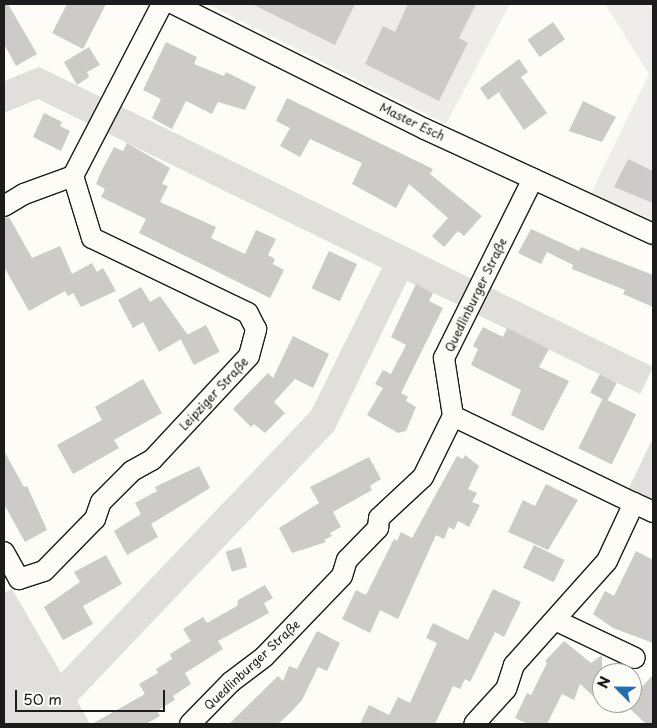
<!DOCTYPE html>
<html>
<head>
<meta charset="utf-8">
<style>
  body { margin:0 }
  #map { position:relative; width:657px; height:728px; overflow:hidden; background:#fdfcf7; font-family:"Playpen Sans",sans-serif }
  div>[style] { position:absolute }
  .built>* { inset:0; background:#eeede9 }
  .green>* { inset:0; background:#e0dfdb; transform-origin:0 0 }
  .building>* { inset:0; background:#cccbc8; transform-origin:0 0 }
  .roads { filter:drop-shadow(1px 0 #1c1c1c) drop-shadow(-1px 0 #1c1c1c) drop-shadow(0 1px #1c1c1c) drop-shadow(0 -1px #1c1c1c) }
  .minor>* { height:20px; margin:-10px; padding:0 10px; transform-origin:10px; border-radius:10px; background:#fdfcf7 }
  span { translate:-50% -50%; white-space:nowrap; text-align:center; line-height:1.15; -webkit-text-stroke:4px #fdfcf7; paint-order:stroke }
  .street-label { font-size:12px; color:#1c1c1c }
  .frame { position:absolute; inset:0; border:5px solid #1c1c1c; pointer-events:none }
  .north { position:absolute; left:592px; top:663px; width:50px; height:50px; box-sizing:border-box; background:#fdfcf7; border:1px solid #a3a29f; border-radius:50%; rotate:293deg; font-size:14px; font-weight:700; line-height:20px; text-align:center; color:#1c1c1c }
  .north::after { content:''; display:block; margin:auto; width:18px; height:22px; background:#1f6fb2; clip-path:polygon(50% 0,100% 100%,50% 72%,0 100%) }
  .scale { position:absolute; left:15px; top:690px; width:150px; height:22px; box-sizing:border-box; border:2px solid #1c1c1c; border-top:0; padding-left:6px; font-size:15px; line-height:18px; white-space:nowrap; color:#1c1c1c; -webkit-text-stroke:4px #fdfcf7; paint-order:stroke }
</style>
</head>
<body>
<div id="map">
  <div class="built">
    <div style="clip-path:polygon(207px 4px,510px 4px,446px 124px)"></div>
    <div style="clip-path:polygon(605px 4px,653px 4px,653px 224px,590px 195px,649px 74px)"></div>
  </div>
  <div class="green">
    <div style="clip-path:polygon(39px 67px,103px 98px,91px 125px,38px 99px,4px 113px,4px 81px)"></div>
    <div style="clip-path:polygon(118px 105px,472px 279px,459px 305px,407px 281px,334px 431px,77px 701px,90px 724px,4px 724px,4px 593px,12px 589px,61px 673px,311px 411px,382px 268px,105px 132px)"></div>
    <div style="left:487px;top:286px;width:185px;height:30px;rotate:26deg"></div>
    <div style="clip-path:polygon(653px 438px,653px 502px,628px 490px)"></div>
  </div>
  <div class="building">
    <div style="clip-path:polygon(4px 4px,8px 4px,37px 54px,16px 66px,4px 44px)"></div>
    <div style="clip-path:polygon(67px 4px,106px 4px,83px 49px,52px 33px)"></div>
    <div style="clip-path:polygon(252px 4px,355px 4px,335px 45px)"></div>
    <div style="clip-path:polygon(408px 4px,476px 4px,459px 38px,468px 43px,439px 101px,365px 64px,383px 26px,395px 32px)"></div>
    <div style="left:553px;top:22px;width:21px;height:31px;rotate:55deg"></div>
    <div style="clip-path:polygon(166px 42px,197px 57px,194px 64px,224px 76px,226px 72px,256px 87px,245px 110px,218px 102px,212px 114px,186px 101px,172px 129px,152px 118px,161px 99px,143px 90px)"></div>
    <div style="clip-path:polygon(89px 47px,100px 65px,87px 72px,89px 77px,77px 85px,64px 62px)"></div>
    <div style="clip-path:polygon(519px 59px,528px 72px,521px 77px,547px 113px,524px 130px,499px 93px,503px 89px,488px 100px,480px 88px)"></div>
    <div style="clip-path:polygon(287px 98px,433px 169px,430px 174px,482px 216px,464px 236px,458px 231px,444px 247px,432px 236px,448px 218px,409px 184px,396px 208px,352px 184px,362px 163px,310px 139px,300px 157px,280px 146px,290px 128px,276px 121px)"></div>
    <div style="clip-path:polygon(583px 101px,616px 117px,602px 142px,569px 131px)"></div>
    <div style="clip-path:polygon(44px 113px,62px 122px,60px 126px,70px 131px,61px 151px,33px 137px)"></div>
    <div style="clip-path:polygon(127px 143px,170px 168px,162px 184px,168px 186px,160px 202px,216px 227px,211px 238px,245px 254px,256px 230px,276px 239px,268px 255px,275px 259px,273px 264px,284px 270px,270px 298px,139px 233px,146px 219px,101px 197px,105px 189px,96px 184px,101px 172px,114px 147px,123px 151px)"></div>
    <div style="clip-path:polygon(628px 159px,653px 171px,653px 203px,614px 187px)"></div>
    <div style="clip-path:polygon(9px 217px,32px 258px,60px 246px,72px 274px,92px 263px,97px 272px,103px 268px,116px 291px,81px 307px,73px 293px,68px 296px,65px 291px,29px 311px,4px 267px,4px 218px)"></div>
    <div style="clip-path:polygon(531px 229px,579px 251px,581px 247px,653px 275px,653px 307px,623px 294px,625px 290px,572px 269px,573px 265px,547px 252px,541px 264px,518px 253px)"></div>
    <div style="left:329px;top:251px;width:31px;height:41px;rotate:25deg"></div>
    <div style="clip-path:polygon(416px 284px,433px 293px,429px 301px,443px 308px,401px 393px,408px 397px,406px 401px,416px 407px,406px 431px,398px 433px,367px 415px,383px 388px,375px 384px,383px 370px,391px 374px,406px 345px,391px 337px)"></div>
    <div style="clip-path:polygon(141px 287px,150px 302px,160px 296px,188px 335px,159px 352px,143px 322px,133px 328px,118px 300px)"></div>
    <div style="left:206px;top:325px;width:30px;height:29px;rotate:63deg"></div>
    <div style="clip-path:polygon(483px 327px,503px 337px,507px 328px,549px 349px,539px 367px,569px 381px,543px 431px,511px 415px,521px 390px,471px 365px,478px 349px,473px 346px)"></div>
    <div style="clip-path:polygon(293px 336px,329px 354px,313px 388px,295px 379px,274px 402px,285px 413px,265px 433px,254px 424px,251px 427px,233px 409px,268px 373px,273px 378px)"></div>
    <div style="left:600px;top:374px;width:19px;height:21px;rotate:28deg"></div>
    <div style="clip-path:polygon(143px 379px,162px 413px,114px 440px,119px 448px,73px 474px,57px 445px,102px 420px,95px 407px)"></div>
    <div style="left:603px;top:398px;width:37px;height:56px;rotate:26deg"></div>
    <div style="clip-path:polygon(4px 451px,24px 487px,27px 486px,47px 530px,25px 542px,4px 504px)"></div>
    <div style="clip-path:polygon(465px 455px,479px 466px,468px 489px,477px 493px,472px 502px,480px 505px,469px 527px,458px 521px,454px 530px,449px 527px,444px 539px,436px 535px,398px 619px,380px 610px,370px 633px,342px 619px,356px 590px,366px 595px,394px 539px,397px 541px,401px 532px,412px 538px,457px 456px,463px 459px)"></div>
    <div style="clip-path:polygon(369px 457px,381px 479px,370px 486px,372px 490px,333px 512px,341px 527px,330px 533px,332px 536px,324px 540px,326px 542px,292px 553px,279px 528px,319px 503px,310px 487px)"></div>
    <div style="clip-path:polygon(199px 466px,210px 488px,151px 524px,158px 537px,127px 555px,114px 531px,141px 514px,135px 503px,157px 491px,155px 487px)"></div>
    <div style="clip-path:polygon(546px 484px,578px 500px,548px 550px,508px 532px,523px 500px,535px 506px)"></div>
    <div style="left:534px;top:545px;width:34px;height:25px;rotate:26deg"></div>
    <div style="left:241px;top:547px;width:21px;height:16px;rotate:73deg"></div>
    <div style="clip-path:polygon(636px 551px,653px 560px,653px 643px,613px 628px,593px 614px,605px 591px,614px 596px)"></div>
    <div style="clip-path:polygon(106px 555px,122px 584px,83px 606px,93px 624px,63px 640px,44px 607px,80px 582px,74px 572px)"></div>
    <div style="clip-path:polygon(265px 585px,273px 598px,264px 603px,269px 613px,218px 641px,223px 649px,185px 673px,191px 684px,173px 696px,175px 700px,157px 711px,160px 716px,146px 724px,92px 724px,145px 694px,139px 684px,158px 673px,156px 669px,172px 659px,170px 654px,191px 641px,183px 629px,203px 617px,207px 623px,237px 606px,238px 600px)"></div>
    <div style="clip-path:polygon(493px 589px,521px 602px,504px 637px,495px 632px,470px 682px,465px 679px,460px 689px,453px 686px,435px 724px,360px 724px,369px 705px,389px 715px,398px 697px,410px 703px,437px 643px,426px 638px,433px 623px,468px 640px)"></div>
    <div style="clip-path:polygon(317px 631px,340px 643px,327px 671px,318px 667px,302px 700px,292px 711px,278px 724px,229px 724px,278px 676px,283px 681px,289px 666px,297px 669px)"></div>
    <div style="clip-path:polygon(564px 641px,591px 663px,602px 655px,602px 686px,593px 696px,580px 684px,574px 700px,562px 694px,547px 724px,528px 724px,515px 718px,527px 693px,531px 695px,547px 663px,545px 661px)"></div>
    <div style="clip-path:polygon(653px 675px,653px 724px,646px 724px,625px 704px,632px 703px,632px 697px)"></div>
  </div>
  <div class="roads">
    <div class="minor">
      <div style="left:174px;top:4px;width:280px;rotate:26.5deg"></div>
      <div style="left:425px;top:129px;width:251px;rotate:24.7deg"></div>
      <div style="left:4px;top:206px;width:23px;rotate:-31deg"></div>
      <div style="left:24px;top:194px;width:52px;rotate:-20.2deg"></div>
      <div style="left:73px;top:176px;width:194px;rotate:-62.6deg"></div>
      <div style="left:453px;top:416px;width:201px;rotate:25.7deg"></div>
      <div style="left:634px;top:503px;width:64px;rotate:115deg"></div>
      <div style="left:607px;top:561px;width:140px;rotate:131.8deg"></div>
      <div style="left:514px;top:665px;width:25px;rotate:108deg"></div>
      <div style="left:506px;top:689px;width:47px;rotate:132.4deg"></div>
      <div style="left:634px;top:503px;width:21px;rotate:25deg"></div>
      <div style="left:4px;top:552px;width:31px;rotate:61deg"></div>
      <div style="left:19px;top:579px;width:26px;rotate:-18deg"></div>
      <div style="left:44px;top:571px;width:73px;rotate:-45.6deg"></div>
      <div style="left:95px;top:519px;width:18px;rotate:-71deg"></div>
      <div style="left:101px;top:502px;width:44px;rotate:-45deg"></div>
      <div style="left:132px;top:471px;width:23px;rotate:-29deg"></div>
      <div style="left:152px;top:460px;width:142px;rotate:-47deg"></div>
      <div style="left:249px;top:356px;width:28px;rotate:-75deg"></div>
      <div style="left:256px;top:329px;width:18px;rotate:-117deg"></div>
      <div style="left:248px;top:313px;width:173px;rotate:-154.3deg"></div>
      <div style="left:92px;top:238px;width:65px;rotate:-107deg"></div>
      <div style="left:557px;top:621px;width:86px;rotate:25.4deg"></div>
      <div style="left:190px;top:724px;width:59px;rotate:-45.7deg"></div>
      <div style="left:231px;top:682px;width:41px;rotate:-37.1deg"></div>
      <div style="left:264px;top:657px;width:112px;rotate:-46.1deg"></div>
      <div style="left:342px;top:576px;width:17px;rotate:-73deg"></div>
      <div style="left:347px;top:560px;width:45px;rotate:-45.9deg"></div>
      <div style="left:378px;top:528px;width:10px;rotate:-84deg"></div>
      <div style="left:379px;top:518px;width:60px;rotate:-43deg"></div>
      <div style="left:423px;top:477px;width:68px;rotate:-63.8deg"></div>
      <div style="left:453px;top:416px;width:59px;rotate:-98.8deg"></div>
      <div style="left:444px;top:358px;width:200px;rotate:-63.6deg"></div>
    </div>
  </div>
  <div class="street-label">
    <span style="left:412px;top:122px;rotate:26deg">Master Esch</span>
    <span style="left:476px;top:295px;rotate:-64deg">Quedlinburger Straße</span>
    <span style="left:214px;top:394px;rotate:-47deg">Leipziger Straße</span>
    <span style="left:252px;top:665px;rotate:-43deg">Quedlinburger Straße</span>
  </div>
  <div class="frame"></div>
  <div class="north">N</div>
  <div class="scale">50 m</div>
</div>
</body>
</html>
